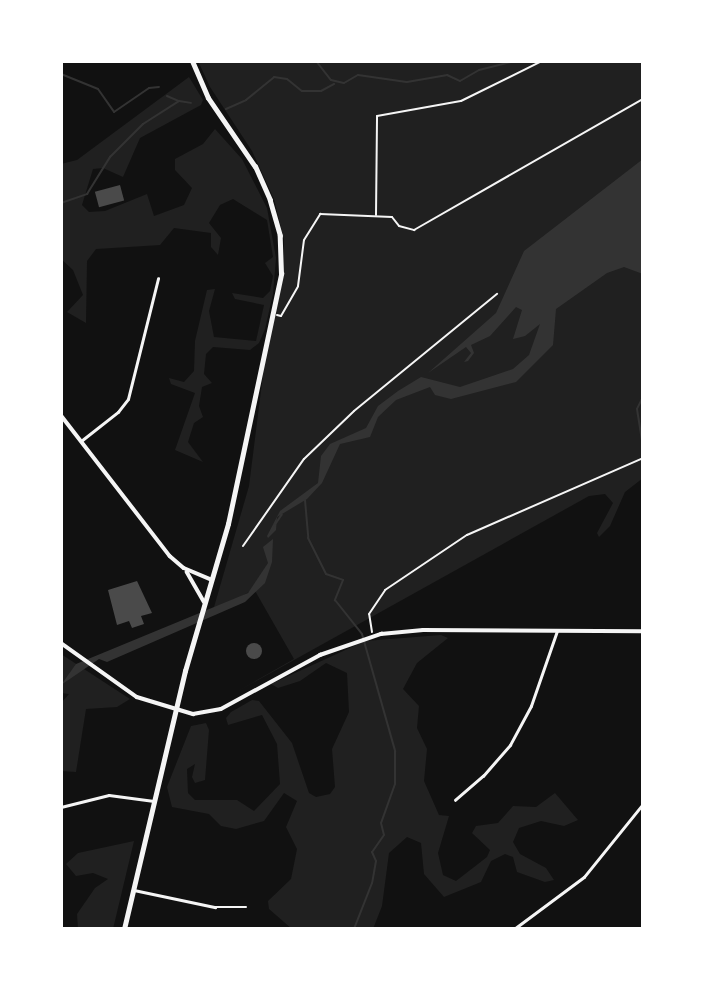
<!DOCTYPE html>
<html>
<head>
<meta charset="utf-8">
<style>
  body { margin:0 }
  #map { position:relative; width:704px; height:990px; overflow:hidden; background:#111; font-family:Quicksand,sans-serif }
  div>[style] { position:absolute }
  .green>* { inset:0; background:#202020 }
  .water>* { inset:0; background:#333 }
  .stream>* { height:2px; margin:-1px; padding:0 1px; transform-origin:1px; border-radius:1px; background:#333 }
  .building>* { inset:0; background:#4a4a4a; transform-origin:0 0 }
  .round { border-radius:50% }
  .path>* { height:2px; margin:-1px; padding:0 1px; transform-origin:1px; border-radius:1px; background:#f5f5f5 }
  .minor>* { height:2.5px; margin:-1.25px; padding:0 1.25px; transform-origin:1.25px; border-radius:1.25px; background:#f5f5f5 }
  .tertiary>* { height:3.5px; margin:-1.75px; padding:0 1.75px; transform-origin:1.75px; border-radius:1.75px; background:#f5f5f5 }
  .primary>* { height:4.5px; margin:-2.25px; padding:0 2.25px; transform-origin:2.25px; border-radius:2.25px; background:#f5f5f5 }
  span { translate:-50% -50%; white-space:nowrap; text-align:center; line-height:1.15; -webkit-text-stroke:7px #fff; paint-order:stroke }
  .frame { position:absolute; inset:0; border:63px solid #fff; pointer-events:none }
</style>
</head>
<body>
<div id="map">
  <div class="green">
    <div style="clip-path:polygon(198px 61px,643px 61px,643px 478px,625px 492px,610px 526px,599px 537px,597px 533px,613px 503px,605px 494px,589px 496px,231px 695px,294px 659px,254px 589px,212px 614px,249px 486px,265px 359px,284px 275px,284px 240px,274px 199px,252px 151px,210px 87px)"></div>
    <div style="clip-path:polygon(189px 77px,203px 100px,201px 105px,140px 138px,123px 177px,103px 168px,93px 169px,82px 205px,89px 212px,105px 211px,147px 194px,154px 216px,184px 205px,192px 188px,175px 170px,175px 159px,203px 144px,215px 129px,242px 159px,267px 208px,276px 258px,273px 294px,265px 329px,259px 343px,250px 350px,213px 347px,206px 354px,204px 374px,212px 383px,202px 387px,199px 406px,203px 417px,194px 423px,188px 442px,203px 462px,175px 450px,195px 393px,171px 384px,169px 378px,184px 382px,194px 371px,195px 341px,207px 290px,215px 289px,209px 311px,214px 337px,256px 341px,264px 305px,235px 299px,232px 293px,263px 298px,270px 291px,273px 276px,265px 263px,273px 257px,267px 220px,233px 199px,220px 205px,209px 223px,221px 238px,218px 255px,211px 247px,211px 233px,174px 228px,160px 245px,96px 249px,87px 261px,86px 323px,67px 312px,83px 295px,73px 270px,61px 259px,61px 164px,77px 160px)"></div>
    <div style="clip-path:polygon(441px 635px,448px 638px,417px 663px,403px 689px,419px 706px,417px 728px,427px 749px,424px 781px,439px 815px,449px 816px,438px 853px,443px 875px,456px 881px,487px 857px,490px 850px,472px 833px,476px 826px,498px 823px,513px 806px,536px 807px,555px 793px,578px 820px,564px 826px,541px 821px,519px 828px,513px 842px,520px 854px,546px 868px,554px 880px,545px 882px,517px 872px,513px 857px,505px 854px,491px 861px,481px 882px,444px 897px,424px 874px,421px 843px,407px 837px,389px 853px,382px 906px,373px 929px,292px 929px,269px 909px,268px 901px,291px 879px,297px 849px,286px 827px,297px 801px,284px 793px,264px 821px,236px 829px,221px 826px,209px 814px,172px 807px,167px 787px,191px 726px,206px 723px,209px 730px,205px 780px,195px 783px,192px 777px,195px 764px,187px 769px,188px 793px,195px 800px,237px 800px,254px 811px,280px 784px,277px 744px,262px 715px,228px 725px,226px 718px,231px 712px,252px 700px,259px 701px,292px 743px,309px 793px,316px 797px,330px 794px,335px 787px,332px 749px,349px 712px,347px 673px,326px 663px,300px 681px,278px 688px,271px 684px,365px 641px)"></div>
    <div style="clip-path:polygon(61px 654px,130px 699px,117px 707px,86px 709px,76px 772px,61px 771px,61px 703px,69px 694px,61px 693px)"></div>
    <div style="clip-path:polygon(134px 841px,113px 929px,78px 929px,77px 914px,95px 888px,108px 879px,93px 873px,76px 876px,66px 864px,78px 853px)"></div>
  </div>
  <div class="water">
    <div style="clip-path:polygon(643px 159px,643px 274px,624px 267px,607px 273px,556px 309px,553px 345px,516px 382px,451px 399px,435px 395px,430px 387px,396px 400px,378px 417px,370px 437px,340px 444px,322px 483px,307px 499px,277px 517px,276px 530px,268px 538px,267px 536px,280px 511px,318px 483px,321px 456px,330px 444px,366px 428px,378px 406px,398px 391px,421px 377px,460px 387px,513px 369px,529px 355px,540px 324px,525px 336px,513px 339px,522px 310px,516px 307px,490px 336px,471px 345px,474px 353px,468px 361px,464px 362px,471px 353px,466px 347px,428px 373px,496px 313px,524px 251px)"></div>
    <div style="clip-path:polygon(273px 539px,272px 562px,265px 583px,245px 602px,107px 662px,99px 659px,61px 685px,76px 664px,248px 593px,268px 563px,263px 547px)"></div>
  </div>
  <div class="stream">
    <div style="left:316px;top:61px;width:24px;rotate:52deg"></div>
    <div style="left:331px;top:80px;width:13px;rotate:13deg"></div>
    <div style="left:344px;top:83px;width:16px;rotate:-30deg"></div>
    <div style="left:358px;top:75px;width:49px;rotate:8.1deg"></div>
    <div style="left:407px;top:82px;width:41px;rotate:-9.9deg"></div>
    <div style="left:447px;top:75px;width:14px;rotate:25deg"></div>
    <div style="left:460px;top:81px;width:22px;rotate:-30deg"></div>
    <div style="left:479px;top:70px;width:38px;rotate:-14deg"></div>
    <div style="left:61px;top:74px;width:40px;rotate:22deg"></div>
    <div style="left:98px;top:89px;width:28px;rotate:55deg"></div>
    <div style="left:114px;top:112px;width:42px;rotate:-34.4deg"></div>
    <div style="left:149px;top:88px;width:10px;rotate:-6deg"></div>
    <div style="left:167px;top:96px;width:13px;rotate:23deg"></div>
    <div style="left:226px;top:109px;width:22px;rotate:-24deg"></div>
    <div style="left:246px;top:100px;width:36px;rotate:-39deg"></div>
    <div style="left:274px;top:77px;width:13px;rotate:9deg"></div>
    <div style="left:287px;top:79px;width:19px;rotate:39deg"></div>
    <div style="left:302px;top:91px;width:19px"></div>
    <div style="left:321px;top:91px;width:15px;rotate:-28deg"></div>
    <div style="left:61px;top:203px;width:28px;rotate:-19deg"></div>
    <div style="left:87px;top:194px;width:44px;rotate:-58.1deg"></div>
    <div style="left:110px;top:157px;width:47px;rotate:-45deg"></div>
    <div style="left:143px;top:124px;width:43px;rotate:-32.6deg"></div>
    <div style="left:179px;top:101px;width:12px;rotate:9deg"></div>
    <div style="left:643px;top:397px;width:13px;rotate:117deg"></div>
    <div style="left:637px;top:409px;width:39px;rotate:81deg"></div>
    <div style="left:305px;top:500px;width:38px;rotate:85deg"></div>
    <div style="left:308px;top:538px;width:40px;rotate:63.4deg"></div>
    <div style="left:326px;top:574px;width:18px;rotate:19deg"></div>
    <div style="left:343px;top:580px;width:22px;rotate:112deg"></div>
    <div style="left:335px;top:600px;width:43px;rotate:51.5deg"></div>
    <div style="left:362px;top:634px;width:122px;rotate:74.2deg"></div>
    <div style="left:395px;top:751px;width:33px;rotate:90deg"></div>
    <div style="left:395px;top:784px;width:41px;rotate:109.7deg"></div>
    <div style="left:381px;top:823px;width:12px;rotate:76deg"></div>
    <div style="left:384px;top:835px;width:21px;rotate:125deg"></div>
    <div style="left:372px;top:852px;width:10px;rotate:66deg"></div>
    <div style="left:376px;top:861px;width:22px;rotate:100deg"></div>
    <div style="left:372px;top:883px;width:49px;rotate:111.4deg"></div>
    <div style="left:274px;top:526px;width:14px;rotate:-56deg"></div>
  </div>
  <div class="building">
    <div style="left:120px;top:185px;width:16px;height:26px;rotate:75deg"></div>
    <div style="clip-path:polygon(137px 581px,152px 613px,141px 616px,144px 624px,132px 628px,129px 621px,117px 625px,108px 590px)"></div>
    <div class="round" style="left:246px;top:643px;width:16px;height:16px"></div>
  </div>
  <div class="path">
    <div style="left:376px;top:215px;width:99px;rotate:-89.4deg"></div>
    <div style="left:377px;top:116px;width:85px;rotate:-10.1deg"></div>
    <div style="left:461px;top:101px;width:90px;rotate:-26.3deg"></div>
    <div style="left:277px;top:315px;width:4px;rotate:14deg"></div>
    <div style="left:281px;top:316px;width:34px;rotate:-60deg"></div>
    <div style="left:298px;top:286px;width:46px;rotate:-82.6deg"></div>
    <div style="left:304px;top:240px;width:31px;rotate:-58deg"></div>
    <div style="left:320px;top:214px;width:72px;rotate:2.4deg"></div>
    <div style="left:392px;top:217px;width:11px;rotate:52deg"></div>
    <div style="left:399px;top:226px;width:16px;rotate:15deg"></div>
    <div style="left:414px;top:230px;width:264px;rotate:-29.8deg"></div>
    <div style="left:243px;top:546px;width:106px;rotate:-55deg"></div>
    <div style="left:304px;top:459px;width:69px;rotate:-43.8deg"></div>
    <div style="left:354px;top:411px;width:185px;rotate:-39.3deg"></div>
    <div style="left:372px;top:632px;width:18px;rotate:-99deg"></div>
    <div style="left:369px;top:614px;width:29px;rotate:-56deg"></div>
    <div style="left:385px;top:590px;width:99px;rotate:-33.9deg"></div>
    <div style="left:467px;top:535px;width:192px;rotate:-23.6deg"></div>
  </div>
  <div class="minor">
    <div style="left:81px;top:441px;width:47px;rotate:-38.1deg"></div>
    <div style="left:118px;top:412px;width:16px;rotate:-52deg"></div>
    <div style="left:128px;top:399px;width:124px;rotate:-76deg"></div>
    <div style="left:455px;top:800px;width:37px;rotate:-41deg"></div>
    <div style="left:483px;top:776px;width:41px;rotate:-48.9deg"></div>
    <div style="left:510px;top:745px;width:44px;rotate:-61.7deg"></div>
    <div style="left:531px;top:706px;width:79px;rotate:-70.9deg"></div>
    <div style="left:61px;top:807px;width:49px;rotate:-14deg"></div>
    <div style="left:109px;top:795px;width:45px;rotate:7.6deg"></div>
    <div style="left:134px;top:890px;width:83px;rotate:11.9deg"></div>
    <div style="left:215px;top:907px;width:31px"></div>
    <div style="left:514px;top:929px;width:87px;rotate:-36.6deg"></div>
    <div style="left:584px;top:877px;width:94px;rotate:-51.1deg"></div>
  </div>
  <div class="tertiary">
    <div style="left:61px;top:415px;width:178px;rotate:52.3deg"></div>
    <div style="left:170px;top:556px;width:18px;rotate:41deg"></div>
    <div style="left:184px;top:568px;width:30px;rotate:23deg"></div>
    <div style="left:187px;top:572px;width:34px;rotate:60deg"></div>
    <div style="left:61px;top:643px;width:93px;rotate:35.4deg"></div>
    <div style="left:137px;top:697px;width:59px;rotate:16.9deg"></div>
    <div style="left:193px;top:714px;width:28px;rotate:-10deg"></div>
    <div style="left:221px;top:709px;width:113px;rotate:-28.6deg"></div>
    <div style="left:320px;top:655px;width:65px;rotate:-19deg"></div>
    <div style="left:381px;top:634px;width:42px;rotate:-5.4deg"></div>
    <div style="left:423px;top:630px;width:220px;rotate:0.3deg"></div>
  </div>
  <div class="primary">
    <div style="left:124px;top:929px;width:265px;rotate:-76.7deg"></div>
    <div style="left:185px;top:671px;width:153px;rotate:-73.7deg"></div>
    <div style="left:228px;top:524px;width:256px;rotate:-78deg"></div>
    <div style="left:281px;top:274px;width:38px;rotate:-92deg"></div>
    <div style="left:280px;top:236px;width:37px;rotate:-106deg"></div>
    <div style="left:270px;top:200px;width:36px;rotate:-114deg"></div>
    <div style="left:255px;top:167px;width:83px;rotate:-124.3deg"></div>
    <div style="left:208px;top:98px;width:40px;rotate:-113.4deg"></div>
  </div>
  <div class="frame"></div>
</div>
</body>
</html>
